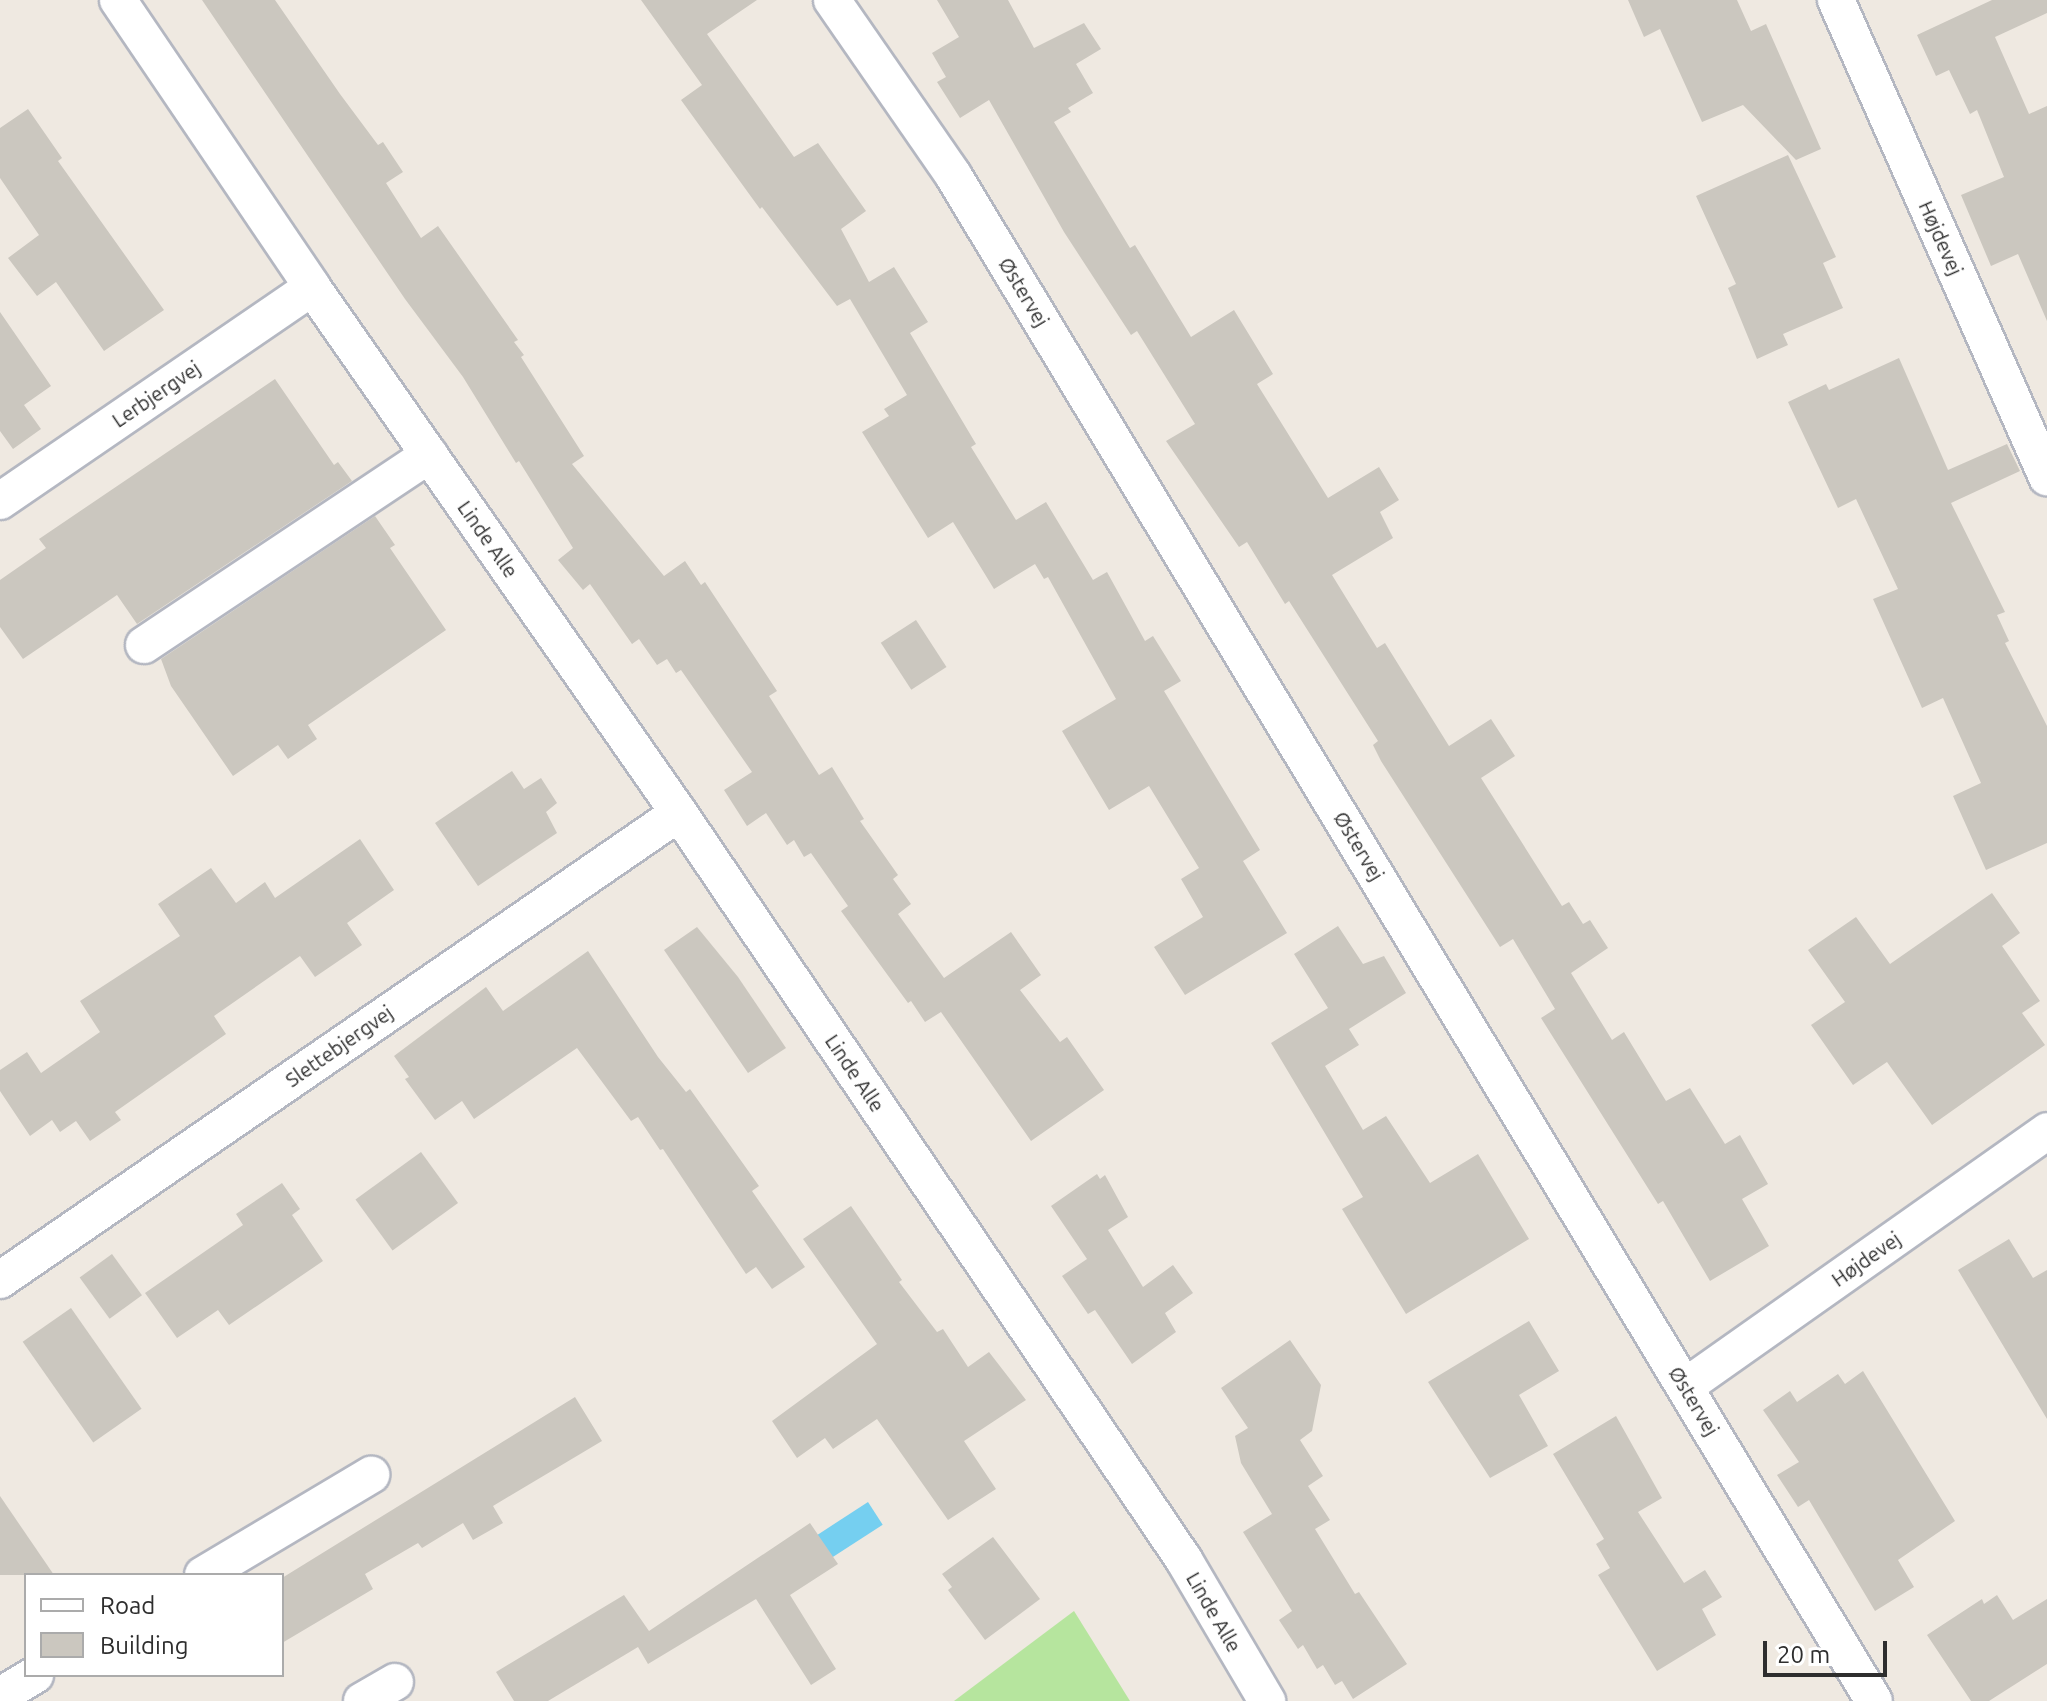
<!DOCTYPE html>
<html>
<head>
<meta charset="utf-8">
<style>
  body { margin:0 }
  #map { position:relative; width:2047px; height:1701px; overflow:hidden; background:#efe9e1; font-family:Ubuntu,sans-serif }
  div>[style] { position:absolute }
  .green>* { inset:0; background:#b6e59e }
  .water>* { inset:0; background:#75cff0; transform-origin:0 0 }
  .building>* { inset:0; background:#cbc7bf; transform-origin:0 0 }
  .roads { filter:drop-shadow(2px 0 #b4b7c1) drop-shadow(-2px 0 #b4b7c1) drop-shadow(0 2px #b4b7c1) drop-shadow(0 -2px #b4b7c1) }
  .street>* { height:36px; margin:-18px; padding:0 18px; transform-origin:18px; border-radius:18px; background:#fff }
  span { translate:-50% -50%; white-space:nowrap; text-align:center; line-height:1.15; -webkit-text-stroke:7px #fff; paint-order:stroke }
  .street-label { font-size:20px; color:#2e2e2e }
  .legend { position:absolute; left:24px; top:1573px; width:260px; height:104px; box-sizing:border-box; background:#fff; border:2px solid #ababab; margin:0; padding:10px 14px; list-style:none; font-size:24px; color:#2e2e2e }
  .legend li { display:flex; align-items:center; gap:16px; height:40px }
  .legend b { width:40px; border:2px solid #ababab }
  .scale { position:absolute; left:1763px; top:1641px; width:124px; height:36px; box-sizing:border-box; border:4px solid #2e2e2e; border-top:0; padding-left:10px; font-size:24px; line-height:28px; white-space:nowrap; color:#2e2e2e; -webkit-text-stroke:6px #fff; paint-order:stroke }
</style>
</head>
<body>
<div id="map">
  <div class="green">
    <div style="clip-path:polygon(1074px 1611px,1130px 1701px,954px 1701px)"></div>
  </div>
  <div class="water">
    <div style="left:868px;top:1502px;width:27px;height:65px;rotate:57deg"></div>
  </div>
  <div class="building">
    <div style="clip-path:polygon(202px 0,275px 0,340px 94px,378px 145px,383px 142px,403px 172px,386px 183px,421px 238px,438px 226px,518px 340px,514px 342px,524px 355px,521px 357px,584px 456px,572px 464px,664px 576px,685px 561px,701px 585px,705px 582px,777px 691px,769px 696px,819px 775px,832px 767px,864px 819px,860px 821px,898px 875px,893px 879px,911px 904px,898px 914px,944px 978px,1011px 932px,1041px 975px,1020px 990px,1060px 1042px,1067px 1037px,1104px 1090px,1031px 1141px,941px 1012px,925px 1022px,911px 1001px,908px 1003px,841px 911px,848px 906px,811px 853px,804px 857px,794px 840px,787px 845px,766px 813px,747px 826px,724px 790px,752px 772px,681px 670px,676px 673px,667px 659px,657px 665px,639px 639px,632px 644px,590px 584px,583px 590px,558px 560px,573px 548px,519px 461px,516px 463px,463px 377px,405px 299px)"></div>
    <div style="clip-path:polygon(641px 0,757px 0,707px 34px,794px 157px,818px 143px,866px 211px,841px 229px,869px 282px,894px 267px,928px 322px,910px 333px,976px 444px,971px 447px,1016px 520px,1046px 502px,1093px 580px,1107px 572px,1145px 641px,1153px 636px,1181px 681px,1164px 691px,1260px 850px,1243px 861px,1287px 933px,1185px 995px,1154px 947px,1203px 917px,1181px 879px,1199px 868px,1149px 786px,1109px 810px,1062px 731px,1116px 699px,1048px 577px,1044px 579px,1035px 564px,994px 589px,953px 522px,928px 538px,862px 432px,889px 416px,884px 409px,907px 395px,850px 299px,837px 306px,762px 207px,760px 209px,681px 100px,702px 85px)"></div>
    <div style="clip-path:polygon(937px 0,1008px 0,1034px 48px,1084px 23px,1101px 49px,1076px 64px,1093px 93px,1068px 108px,1071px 112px,1054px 122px,1130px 248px,1135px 245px,1191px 337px,1234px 310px,1273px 374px,1257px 384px,1328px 498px,1379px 467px,1399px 500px,1380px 512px,1393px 538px,1332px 575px,1377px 648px,1385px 643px,1449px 746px,1491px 719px,1515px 756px,1481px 778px,1562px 906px,1569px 902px,1583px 924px,1590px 920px,1608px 948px,1571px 973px,1612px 1040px,1624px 1032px,1666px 1101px,1690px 1088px,1725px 1144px,1740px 1135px,1768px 1184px,1742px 1199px,1769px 1246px,1710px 1281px,1663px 1201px,1658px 1204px,1541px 1018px,1555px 1009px,1513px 939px,1500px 947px,1381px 761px,1373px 745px,1378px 741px,1289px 601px,1285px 604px,1247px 542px,1239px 547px,1166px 441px,1195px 424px,1137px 331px,1131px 335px,1064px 232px,989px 100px,960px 118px,937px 82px,946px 77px,932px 53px,959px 37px)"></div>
    <div style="clip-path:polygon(1628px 0,1737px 0,1751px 31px,1766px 24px,1821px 149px,1796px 160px,1743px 105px,1702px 122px,1660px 29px,1644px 37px)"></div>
    <div style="clip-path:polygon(1992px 0,2047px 0,2047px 13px,1995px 37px,2029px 114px,2047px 106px,2047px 321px,2018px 254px,1991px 266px,1961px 195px,2004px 177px,1977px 110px,1970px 114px,1949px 70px,1936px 76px,1917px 35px)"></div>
    <div style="clip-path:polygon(28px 109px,62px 158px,58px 161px,164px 310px,104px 351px,56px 282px,37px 296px,8px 258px,39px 235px,0 178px,0 128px)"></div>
    <div style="clip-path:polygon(1788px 155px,1836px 257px,1823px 263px,1843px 308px,1783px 334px,1788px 345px,1757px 359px,1728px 288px,1736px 284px,1696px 196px)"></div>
    <div style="clip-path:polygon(0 312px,51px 386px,24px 405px,41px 429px,13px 449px,0 431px)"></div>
    <div style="clip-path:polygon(1899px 358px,1948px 470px,2007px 444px,2020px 471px,1951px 503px,2005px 612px,1997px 615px,2009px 641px,2005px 643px,2047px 726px,2047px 843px,1986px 870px,1953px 796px,1981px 783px,1943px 698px,1922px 708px,1873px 599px,1898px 589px,1856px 499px,1838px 508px,1788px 402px,1826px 384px,1829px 390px)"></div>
    <div style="clip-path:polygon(275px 379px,334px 465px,338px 462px,352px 481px,137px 624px,117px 595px,23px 659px,0 627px,0 580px,46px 548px,39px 539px)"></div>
    <div style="clip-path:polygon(375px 516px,395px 545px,390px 548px,446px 630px,308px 725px,317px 739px,288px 759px,278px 745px,233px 776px,171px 686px,161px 659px)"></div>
    <div style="left:916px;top:620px;width:56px;height:42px;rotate:57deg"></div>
    <div style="clip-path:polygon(512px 771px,524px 789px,541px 778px,557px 803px,546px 812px,557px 833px,478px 886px,435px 823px)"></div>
    <div style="clip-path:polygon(360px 839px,394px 890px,347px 923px,362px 945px,315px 977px,300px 956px,214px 1016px,226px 1034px,115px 1112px,121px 1120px,90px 1141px,76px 1121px,60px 1132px,52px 1120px,30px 1136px,0 1091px,0 1070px,27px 1052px,41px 1073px,100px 1032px,80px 1001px,180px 936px,158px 904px,211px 868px,236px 903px,265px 882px,275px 898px)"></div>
    <div style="clip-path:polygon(1992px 893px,2020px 933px,2002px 946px,2040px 1001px,2022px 1013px,2045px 1045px,1932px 1125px,1887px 1062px,1853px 1085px,1811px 1025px,1845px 1002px,1808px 950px,1856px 917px,1890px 964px)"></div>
    <div style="clip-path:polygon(1338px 926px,1363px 964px,1384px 956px,1406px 993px,1349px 1029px,1359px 1045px,1325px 1066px,1363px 1130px,1386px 1116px,1430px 1183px,1478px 1154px,1529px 1239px,1406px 1314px,1342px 1209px,1363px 1197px,1271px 1043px,1328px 1008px,1294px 954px)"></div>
    <div style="clip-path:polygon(697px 927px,738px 977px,786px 1048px,748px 1073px,664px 950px)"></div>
    <div style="clip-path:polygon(588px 951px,658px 1057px,686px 1092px,690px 1089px,759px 1186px,752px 1191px,805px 1267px,772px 1289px,756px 1267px,746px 1274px,663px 1149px,660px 1150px,638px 1117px,631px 1121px,577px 1048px,474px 1119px,462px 1101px,435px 1120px,405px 1079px,409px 1077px,394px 1056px,486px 987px,503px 1011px)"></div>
    <div style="left:421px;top:1152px;width:63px;height:81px;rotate:54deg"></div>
    <div style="clip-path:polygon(1097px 1174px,1100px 1179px,1105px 1175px,1128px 1217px,1108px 1230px,1143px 1287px,1173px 1265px,1193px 1293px,1165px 1313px,1176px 1332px,1132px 1364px,1095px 1310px,1088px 1314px,1062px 1276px,1087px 1259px,1051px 1206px)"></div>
    <div style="clip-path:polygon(282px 1183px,300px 1209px,292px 1215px,323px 1261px,229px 1325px,218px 1310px,177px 1338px,145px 1293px,243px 1225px,236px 1214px)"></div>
    <div style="clip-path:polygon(851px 1206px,902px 1280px,899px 1282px,937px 1332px,943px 1329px,968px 1367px,989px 1352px,1026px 1400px,964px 1441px,996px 1489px,948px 1520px,877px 1419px,833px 1449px,825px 1438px,797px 1458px,772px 1421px,877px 1344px,803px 1239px)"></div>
    <div style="clip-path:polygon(2009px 1239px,2033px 1278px,2047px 1270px,2047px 1419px,1958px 1270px)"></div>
    <div style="left:112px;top:1254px;width:51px;height:40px;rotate:54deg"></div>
    <div style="left:71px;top:1308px;width:123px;height:59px;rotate:55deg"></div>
    <div style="clip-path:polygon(1529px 1321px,1559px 1371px,1519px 1395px,1548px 1446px,1490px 1478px,1428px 1382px)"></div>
    <div style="clip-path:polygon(1290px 1340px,1321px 1385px,1312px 1431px,1300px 1440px,1323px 1476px,1308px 1486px,1330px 1520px,1315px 1529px,1355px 1594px,1359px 1592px,1407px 1664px,1353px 1699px,1342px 1681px,1335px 1685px,1323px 1665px,1317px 1669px,1303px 1645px,1298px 1649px,1279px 1620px,1292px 1611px,1243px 1532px,1272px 1514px,1241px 1463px,1235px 1436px,1248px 1428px,1221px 1388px)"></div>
    <div style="clip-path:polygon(1863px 1371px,1955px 1521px,1898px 1560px,1914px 1587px,1875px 1611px,1809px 1500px,1798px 1507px,1777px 1475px,1799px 1462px,1763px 1410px,1790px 1391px,1797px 1402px,1838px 1374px,1845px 1384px)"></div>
    <div style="clip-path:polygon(575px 1397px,602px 1441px,493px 1506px,503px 1523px,473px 1540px,463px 1523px,422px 1548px,418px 1543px,365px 1574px,373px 1589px,282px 1643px,282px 1578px)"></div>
    <div style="clip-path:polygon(1616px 1416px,1662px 1498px,1638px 1512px,1684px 1583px,1705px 1570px,1722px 1597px,1702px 1609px,1716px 1635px,1657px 1671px,1598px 1575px,1610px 1568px,1596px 1544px,1604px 1539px,1553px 1454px)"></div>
    <div style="clip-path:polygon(0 1496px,54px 1575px,0 1575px)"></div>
    <div style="clip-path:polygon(810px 1523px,838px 1564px,790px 1595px,836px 1669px,811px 1685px,756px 1599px,648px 1664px,638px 1647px,548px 1701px,514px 1701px,496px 1672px,624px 1595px,649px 1631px)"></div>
    <div style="clip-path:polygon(993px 1537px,1040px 1599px,985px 1640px,948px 1590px,952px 1587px,942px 1574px)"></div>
    <div style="clip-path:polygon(1997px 1595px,2013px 1620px,2047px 1599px,2047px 1664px,1989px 1701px,1971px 1701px,1927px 1635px,1982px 1599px,1984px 1604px)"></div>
  </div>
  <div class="roads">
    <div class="street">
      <div style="left:118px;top:0;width:346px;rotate:55.9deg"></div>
      <div style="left:312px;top:287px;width:641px;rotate:55.1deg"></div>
      <div style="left:679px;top:813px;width:902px;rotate:55.94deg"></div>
      <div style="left:1184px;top:1560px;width:164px;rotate:59.5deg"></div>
      <div style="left:832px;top:0;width:213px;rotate:55.3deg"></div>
      <div style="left:953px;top:175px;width:1782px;rotate:58.89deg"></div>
      <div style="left:1836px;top:0;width:522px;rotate:66.14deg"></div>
      <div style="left:0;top:501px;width:378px;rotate:-34.4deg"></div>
      <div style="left:144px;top:645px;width:343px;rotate:-33.7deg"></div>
      <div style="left:0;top:1280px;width:824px;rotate:-34.52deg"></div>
      <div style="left:1686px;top:1386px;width:442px;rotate:-35.2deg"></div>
      <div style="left:203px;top:1575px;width:196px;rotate:-30.8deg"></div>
      <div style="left:0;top:1696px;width:41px;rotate:-31deg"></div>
      <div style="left:362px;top:1701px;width:38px;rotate:-30deg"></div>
    </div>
  </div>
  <div class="street-label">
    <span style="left:1941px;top:238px;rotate:66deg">Højdevej</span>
    <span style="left:1024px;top:292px;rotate:59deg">Østervej</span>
    <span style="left:156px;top:394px;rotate:-34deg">Lerbjergvej</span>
    <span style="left:488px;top:539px;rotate:55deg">Linde Alle</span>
    <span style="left:1359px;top:846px;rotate:59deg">Østervej</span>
    <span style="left:339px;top:1046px;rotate:-35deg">Slettebjergvej</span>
    <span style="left:855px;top:1073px;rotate:56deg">Linde Alle</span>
    <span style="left:1866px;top:1259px;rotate:-35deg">Højdevej</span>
    <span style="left:1694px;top:1401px;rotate:59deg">Østervej</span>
    <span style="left:1214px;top:1612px;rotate:60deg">Linde Alle</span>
  </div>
  <ul class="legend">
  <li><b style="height:10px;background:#fff"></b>Road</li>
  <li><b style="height:22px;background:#cbc7bf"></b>Building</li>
  </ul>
  <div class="scale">20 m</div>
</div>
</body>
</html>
